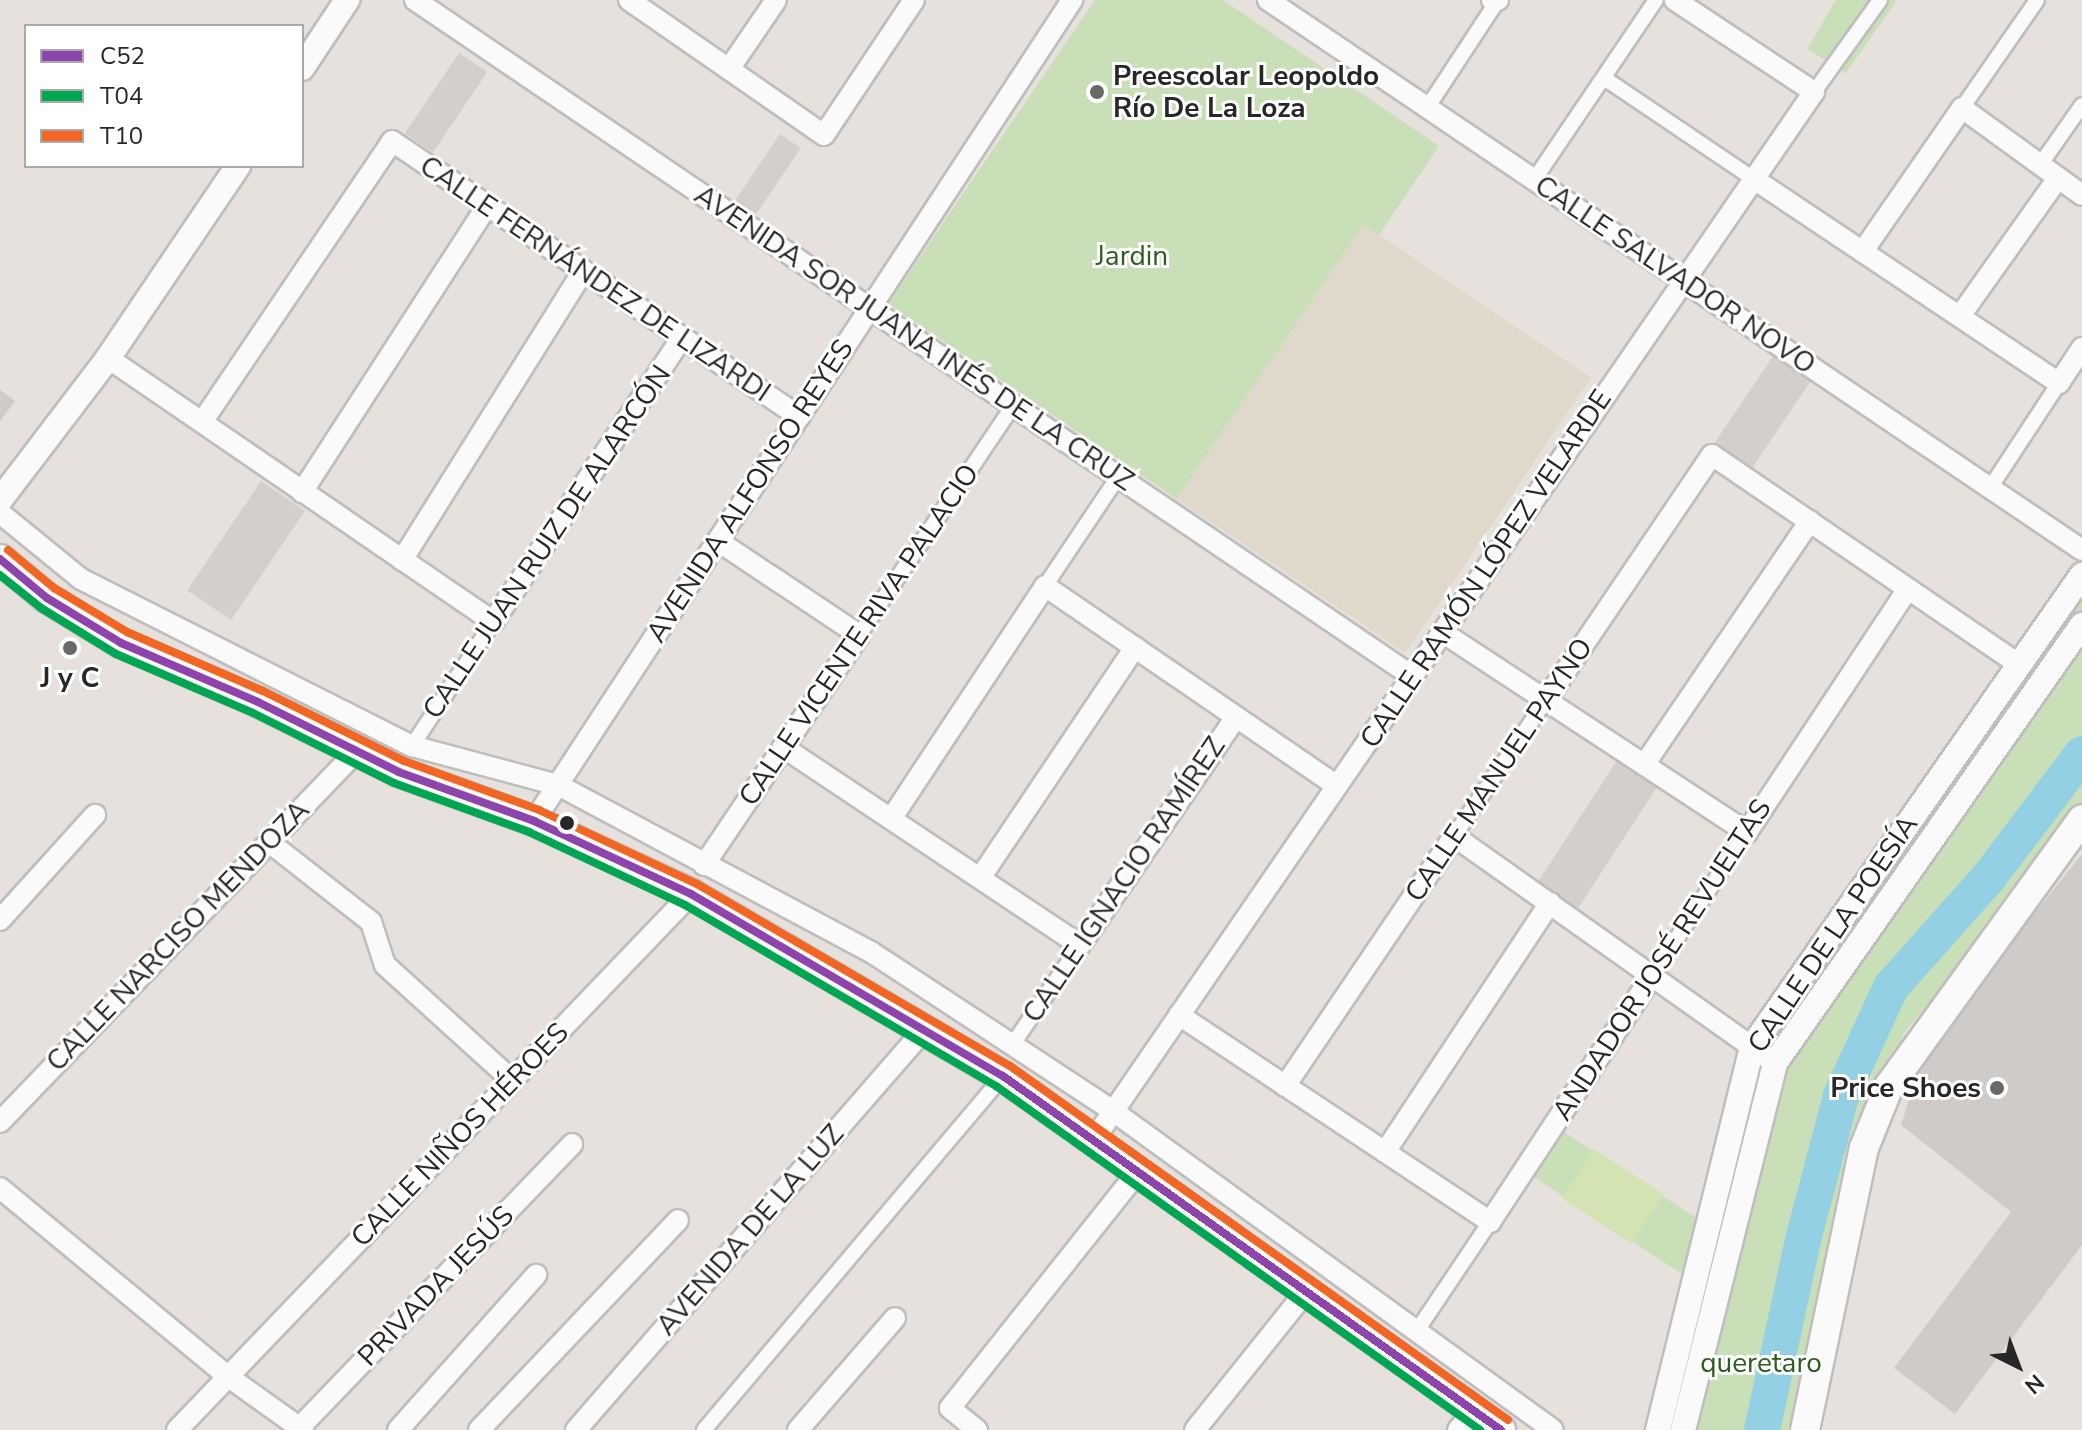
<!DOCTYPE html>
<html>
<head>
<meta charset="utf-8">
<style>
  body { margin:0 }
  #map { position:relative; width:2082px; height:1430px; overflow:hidden; background:#e6e1dc; font-family:"Nunito Sans",sans-serif }
  div>[style] { position:absolute }
  .education>* { inset:0; background:#e0d9cb; transform-origin:0 0 }
  .green>* { inset:0; background:#c8dfb7 }
  .pitch>* { inset:0; background:#d3e3b4; transform-origin:0 0 }
  .plaza>* { inset:0; background:#d4cfcb; transform-origin:0 0 }
  .river>* { height:36px; margin:-18px; padding:0 18px; transform-origin:18px; border-radius:18px; background:#94d0e3 }
  .building>* { inset:0; background:#cecbc8 }
  .roads { filter:drop-shadow(2px 0 #bfbdbe) drop-shadow(-2px 0 #bfbdbe) drop-shadow(0 2px #bfbdbe) drop-shadow(0 -2px #bfbdbe) }
  .pedestrian>* { height:14px; margin:-7px; padding:0 7px; transform-origin:7px; border-radius:7px; background:#fbfafa }
  .minor>* { height:20px; margin:-10px; padding:0 10px; transform-origin:10px; border-radius:10px; background:#fbfafa }
  .tertiary>* { height:24px; margin:-12px; padding:0 12px; transform-origin:12px; border-radius:12px; background:#fbfafa }
  .secondary>* { height:28px; margin:-14px; padding:0 14px; transform-origin:14px; border-radius:14px; background:#fbfafa }
  .bus-1>* { height:8px; margin:-4px; padding:0 4px; transform-origin:4px; border-radius:4px; background:#8e44ad }
  .bus-2>* { height:8px; margin:-4px; padding:0 4px; transform-origin:4px; border-radius:4px; background:#00a651 }
  .bus-3>* { height:8px; margin:-4px; padding:0 4px; transform-origin:4px; border-radius:4px; background:#f26522 }
  .dots>* { width:22px; height:22px; translate:-50% -50%; box-sizing:border-box; border:4px solid #fff; border-radius:50% }
  span { translate:-50% -50%; white-space:nowrap; text-align:center; line-height:1.15; -webkit-text-stroke:6px #fff; paint-order:stroke }
  .poi-label { font-size:28px; color:#272727; font-weight:700 }
  .left { translate:0 -50%; text-align:left }
  .right { translate:-100% -50%; text-align:right }
  .park-label { font-size:28px; color:#2b5e1d }
  .street-label { font-size:28px; color:#272727 }
  .legend { position:absolute; left:24px; top:24px; width:280px; height:144px; box-sizing:border-box; background:#fff; border:2px solid #a9a9a9; margin:0; padding:10px 14px; list-style:none; font-size:24px; color:#272727 }
  .legend li { display:flex; align-items:center; gap:16px; height:40px }
  .legend b { width:40px; border:2px solid #a9a9a9 }
  .north { position:absolute; left:1978px; top:1326px; width:80px; height:80px; -webkit-text-stroke:6px #fff; paint-order:stroke; rotate:138deg; font-size:22px; font-weight:700; line-height:32px; text-align:center; color:#272727 }
  .north::after { content:''; display:block; margin:auto; width:28px; height:36px; background:#272727; clip-path:polygon(50% 0,100% 100%,50% 72%,0 100%) }
</style>
</head>
<body>
<div id="map">
  <div class="education">
    <div style="left:1363px;top:224px;width:275px;height:332px;rotate:34deg"></div>
  </div>
  <div class="green">
    <div style="clip-path:polygon(1095px 0,1223px 0,1439px 146px,1379px 235px,1363px 225px,1177px 499px,888px 304px)"></div>
    <div style="clip-path:polygon(1836px 0,1897px 0,1846px 73px,1807px 49px)"></div>
    <div style="clip-path:polygon(2082px 587px,2082px 612px,1789px 1033px,1679px 1430px,1663px 1430px,1699px 1285px,1523px 1170px,1553px 1125px,1712px 1228px,1759px 1051px)"></div>
    <div style="clip-path:polygon(2082px 625px,2082px 816px,2046px 866px,1903px 1034px,1839px 1267px,1808px 1430px,1683px 1430px,1768px 1093px)"></div>
  </div>
  <div class="pitch">
    <div style="left:1594px;top:1149px;width:83px;height:59px;rotate:33deg"></div>
  </div>
  <div class="plaza">
    <div style="left:459px;top:53px;width:34px;height:97px;rotate:34deg"></div>
    <div style="left:780px;top:134px;width:25px;height:82px;rotate:34deg"></div>
    <div style="left:1780px;top:346px;width:45px;height:128px;rotate:34deg"></div>
    <div style="left:261px;top:481px;width:53px;height:132px;rotate:34deg"></div>
    <div style="left:1623px;top:751px;width:48px;height:168px;rotate:33deg"></div>
  </div>
  <div class="river">
    <div style="left:1762px;top:1430px;width:194px;rotate:-77.8deg"></div>
    <div style="left:1803px;top:1240px;width:149px;rotate:-75.2deg"></div>
    <div style="left:1841px;top:1096px;width:120px;rotate:-65.4deg"></div>
    <div style="left:1891px;top:987px;width:147px;rotate:-48.3deg"></div>
    <div style="left:1989px;top:877px;width:154px;rotate:-52.9deg"></div>
  </div>
  <div class="building">
    <div style="clip-path:polygon(0 390px,15px 401px,0 421px)"></div>
    <div style="clip-path:polygon(2082px 854px,2082px 1245px,1955px 1414px,1894px 1368px,2011px 1212px,1901px 1125px,1925px 1050px)"></div>
  </div>
  <div class="roads">
    <div class="pedestrian">
      <div style="left:1604px;top:78px;width:181px;rotate:34deg"></div>
      <div style="left:1814px;top:92px;width:113px;rotate:-54.3deg"></div>
      <div style="left:1427px;top:108px;width:126px;rotate:-56.7deg"></div>
      <div style="left:1962px;top:108px;width:131px;rotate:-55.2deg"></div>
      <div style="left:2040px;top:165px;width:73px;rotate:-55deg"></div>
      <div style="left:1534px;top:180px;width:217px;rotate:-55.9deg"></div>
      <div style="left:1990px;top:488px;width:126px;rotate:-56.7deg"></div>
      <div style="left:1045px;top:586px;width:131px;rotate:-56.2deg"></div>
      <div style="left:859px;top:635px;width:276px;rotate:-56.1deg"></div>
      <div style="left:412px;top:746px;width:148px;rotate:-56.8deg"></div>
      <div style="left:1454px;top:836px;width:164px;rotate:-55.9deg"></div>
      <div style="left:1652px;top:976px;width:173px;rotate:-56.6deg"></div>
      <div style="left:1013px;top:1044px;width:120px;rotate:-55.9deg"></div>
      <div style="left:1416px;top:1332px;width:133px;rotate:-56.1deg"></div>
      <div style="left:704px;top:1430px;width:463px;rotate:-49.8deg"></div>
    </div>
    <div class="minor">
      <div style="left:415px;top:0;width:1205px;rotate:34.14deg"></div>
      <div style="left:629px;top:0;width:237px;rotate:34.7deg"></div>
      <div style="left:824px;top:135px;width:162px;rotate:-56.3deg"></div>
      <div style="left:1268px;top:0;width:982px;rotate:34.05deg"></div>
      <div style="left:1492px;top:0;width:6px"></div>
      <div style="left:729px;top:69px;width:83px;rotate:-55.7deg"></div>
      <div style="left:1754px;top:179px;width:367px;rotate:33.8deg"></div>
      <div style="left:2059px;top:383px;width:42px;rotate:-56.7deg"></div>
      <div style="left:1863px;top:251px;width:174px;rotate:-55.3deg"></div>
      <div style="left:1962px;top:108px;width:148px;rotate:35.9deg"></div>
      <div style="left:1960px;top:316px;width:169px;rotate:-54.6deg"></div>
      <div style="left:108px;top:358px;width:467px;rotate:34.4deg"></div>
      <div style="left:493px;top:622px;width:341px;rotate:-56.4deg"></div>
      <div style="left:202px;top:422px;width:339px;rotate:-55.9deg"></div>
      <div style="left:392px;top:141px;width:492px;rotate:34.1deg"></div>
      <div style="left:302px;top:492px;width:341px;rotate:-57.1deg"></div>
      <div style="left:0;top:513px;width:104px;rotate:39.2deg"></div>
      <div style="left:81px;top:579px;width:371px;rotate:26.8deg"></div>
      <div style="left:412px;top:746px;width:151px;rotate:15deg"></div>
      <div style="left:558px;top:785px;width:355px;rotate:28.1deg"></div>
      <div style="left:871px;top:952px;width:290px;rotate:33.3deg"></div>
      <div style="left:1113px;top:1111px;width:543px;rotate:35.94deg"></div>
      <div style="left:402px;top:560px;width:341px;rotate:-57.9deg"></div>
      <div style="left:1442px;top:632px;width:365px;rotate:33.3deg"></div>
      <div style="left:1747px;top:832px;width:291px;rotate:-56.5deg"></div>
      <div style="left:1546px;top:700px;width:296px;rotate:-55.9deg"></div>
      <div style="left:1712px;top:455px;width:369px;rotate:34.3deg"></div>
      <div style="left:783px;top:747px;width:357px;rotate:33.7deg"></div>
      <div style="left:1080px;top:945px;width:276px;rotate:-55.6deg"></div>
      <div style="left:1644px;top:765px;width:295px;rotate:-55.8deg"></div>
      <div style="left:891px;top:819px;width:279px;rotate:-56.5deg"></div>
      <div style="left:1045px;top:586px;width:354px;rotate:34.4deg"></div>
      <div style="left:534px;top:821px;width:982px;rotate:-56.76deg"></div>
      <div style="left:269px;top:842px;width:130px;rotate:38.1deg"></div>
      <div style="left:371px;top:922px;width:45px;rotate:72deg"></div>
      <div style="left:385px;top:965px;width:171px;rotate:42.2deg"></div>
      <div style="left:704px;top:865px;width:277px;rotate:-56deg"></div>
      <div style="left:859px;top:635px;width:169px;rotate:-146.3deg"></div>
      <div style="left:980px;top:878px;width:278px;rotate:-56.1deg"></div>
      <div style="left:0;top:920px;width:142px;rotate:-47.9deg"></div>
      <div style="left:1179px;top:1015px;width:374px;rotate:33.6deg"></div>
      <div style="left:1490px;top:1222px;width:295px;rotate:-56.6deg"></div>
      <div style="left:1285px;top:1086px;width:302px;rotate:-55.9deg"></div>
      <div style="left:1454px;top:836px;width:393px;rotate:35.3deg"></div>
      <div style="left:0;top:1122px;width:515px;rotate:-46.1deg"></div>
      <div style="left:1095px;top:1138px;width:1269px;rotate:-55.5deg"></div>
      <div style="left:1814px;top:92px;width:167px;rotate:-146.5deg"></div>
      <div style="left:1385px;top:1152px;width:299px;rotate:-56.5deg"></div>
      <div style="left:0;top:1188px;width:298px;rotate:39.6deg"></div>
      <div style="left:230px;top:1378px;width:90px;rotate:35.5deg"></div>
      <div style="left:299px;top:1428px;width:394px;rotate:-46.1deg"></div>
      <div style="left:177px;top:1430px;width:743px;rotate:-46.2deg"></div>
      <div style="left:398px;top:1430px;width:208px;rotate:-48.3deg"></div>
      <div style="left:479px;top:1430px;width:289px;rotate:-46.5deg"></div>
      <div style="left:576px;top:1430px;width:530px;rotate:-48.98deg"></div>
      <div style="left:798px;top:1430px;width:148px;rotate:-49.1deg"></div>
      <div style="left:977px;top:1430px;width:35px;rotate:-141deg"></div>
      <div style="left:950px;top:1408px;width:304px;rotate:-51.5deg"></div>
      <div style="left:1195px;top:1430px;width:181px;rotate:-51.3deg"></div>
      <div style="left:1458px;top:1430px;width:25px;rotate:-50deg"></div>
    </div>
    <div class="tertiary">
      <div style="left:302px;top:68px;width:82px;rotate:-56.5deg"></div>
      <div style="left:0;top:500px;width:178px;rotate:-52.7deg"></div>
      <div style="left:108px;top:358px;width:232px;rotate:-55.9deg"></div>
      <div style="left:1658px;top:1430px;width:394px;rotate:-76.2deg"></div>
      <div style="left:1752px;top:1047px;width:576px;rotate:-55.04deg"></div>
      <div style="left:1683px;top:1430px;width:378px;rotate:-75.9deg"></div>
      <div style="left:1775px;top:1063px;width:535px;rotate:-54.97deg"></div>
    </div>
    <div class="secondary">
      <div style="left:0;top:559px;width:61px;rotate:39.7deg"></div>
      <div style="left:47px;top:598px;width:87px;rotate:31.3deg"></div>
      <div style="left:121px;top:643px;width:149px;rotate:23.3deg"></div>
      <div style="left:258px;top:702px;width:157px;rotate:26.4deg"></div>
      <div style="left:399px;top:772px;width:144px;rotate:19.9deg"></div>
      <div style="left:534px;top:821px;width:173px;rotate:24.9deg"></div>
      <div style="left:691px;top:894px;width:361px;rotate:30.3deg"></div>
      <div style="left:1003px;top:1076px;width:611px;rotate:35.41deg"></div>
      <div style="left:1805px;top:1430px;width:288px;rotate:-78.2deg"></div>
      <div style="left:1864px;top:1148px;width:67px;rotate:-68deg"></div>
      <div style="left:1889px;top:1086px;width:329px;rotate:-54.1deg"></div>
    </div>
  </div>
  <div class="bus-1">
    <div style="left:0;top:559px;width:61px;rotate:39.7deg"></div>
    <div style="left:47px;top:598px;width:87px;rotate:31.3deg"></div>
    <div style="left:121px;top:643px;width:149px;rotate:23.3deg"></div>
    <div style="left:258px;top:702px;width:157px;rotate:26.4deg"></div>
    <div style="left:399px;top:772px;width:144px;rotate:19.9deg"></div>
    <div style="left:534px;top:821px;width:173px;rotate:24.9deg"></div>
    <div style="left:691px;top:894px;width:361px;rotate:30.3deg"></div>
    <div style="left:1003px;top:1076px;width:611px;rotate:35.41deg"></div>
  </div>
  <div class="bus-2">
    <div style="left:0;top:575px;width:53px;rotate:38.8deg"></div>
    <div style="left:41px;top:608px;width:88px;rotate:31.5deg"></div>
    <div style="left:116px;top:654px;width:149px;rotate:23.3deg"></div>
    <div style="left:253px;top:713px;width:157px;rotate:26.4deg"></div>
    <div style="left:394px;top:783px;width:144px;rotate:19.9deg"></div>
    <div style="left:529px;top:832px;width:172px;rotate:25.1deg"></div>
    <div style="left:685px;top:905px;width:360px;rotate:30.2deg"></div>
    <div style="left:996px;top:1086px;width:594px;rotate:35.4deg"></div>
  </div>
  <div class="bus-3">
    <div style="left:8px;top:550px;width:60px;rotate:39.6deg"></div>
    <div style="left:54px;top:588px;width:85px;rotate:31.1deg"></div>
    <div style="left:127px;top:632px;width:148px;rotate:23.5deg"></div>
    <div style="left:263px;top:691px;width:157px;rotate:26.4deg"></div>
    <div style="left:404px;top:761px;width:144px;rotate:19.9deg"></div>
    <div style="left:539px;top:810px;width:174px;rotate:25.1deg"></div>
    <div style="left:697px;top:884px;width:362px;rotate:30.2deg"></div>
    <div style="left:1010px;top:1066px;width:611px;rotate:35.41deg"></div>
  </div>
  <div class="dots">
    <div style="left:1097px;top:92px;background:#6a6866"></div>
    <div style="left:70px;top:648px;background:#6a6866"></div>
    <div style="left:567px;top:823px;background:#272727"></div>
    <div style="left:1997px;top:1088px;background:#6a6866"></div>
  </div>
  <div class="poi-label">
    <span class="left" style="left:1113px;top:92px">Preescolar Leopoldo<br>Río De La Loza</span>
    <span style="left:70px;top:678px">J y C</span>
    <span class="right" style="left:1981px;top:1088px">Price Shoes</span>
  </div>
  <div class="park-label">
    <span style="left:1132px;top:256px">Jardin</span>
    <span style="left:1761px;top:1363px">queretaro</span>
  </div>
  <div class="street-label">
    <span style="left:1675px;top:275px;rotate:34deg">CALLE SALVADOR NOVO</span>
    <span style="left:595px;top:279px;rotate:34deg">CALLE FERNÁNDEZ DE LIZARDI</span>
    <span style="left:914px;top:338px;rotate:34deg">AVENIDA SOR JUANA INÉS DE LA CRUZ</span>
    <span style="left:750px;top:491px;rotate:-57deg">AVENIDA ALFONSO REYES</span>
    <span style="left:547px;top:542px;rotate:-56deg">CALLE JUAN RUIZ DE ALARCÓN</span>
    <span style="left:1486px;top:569px;rotate:-56deg">CALLE RAMÓN LÓPEZ VELARDE</span>
    <span style="left:859px;top:635px;rotate:-56deg">CALLE VICENTE RIVA PALACIO</span>
    <span style="left:1499px;top:770px;rotate:-56deg">CALLE MANUEL PAYNO</span>
    <span style="left:1124px;top:880px;rotate:-56deg">CALLE IGNACIO RAMÍREZ</span>
    <span style="left:1833px;top:934px;rotate:-56deg">CALLE DE LA POESÍA</span>
    <span style="left:178px;top:936px;rotate:-46deg">CALLE NARCISO MENDOZA</span>
    <span style="left:1662px;top:960px;rotate:-57deg">ANDADOR JOSÉ REVUELTAS</span>
    <span style="left:460px;top:1135px;rotate:-46deg">CALLE NIÑOS HÉROES</span>
    <span style="left:750px;top:1230px;rotate:-49deg">AVENIDA DE LA LUZ</span>
    <span style="left:436px;top:1286px;rotate:-46deg">PRIVADA JESÚS</span>
  </div>
  <ul class="legend">
  <li><b style="height:10px;background:#8e44ad"></b>C52</li>
  <li><b style="height:10px;background:#00a651"></b>T04</li>
  <li><b style="height:10px;background:#f26522"></b>T10</li>
  </ul>
  <div class="north">N</div>
</div>
</body>
</html>
